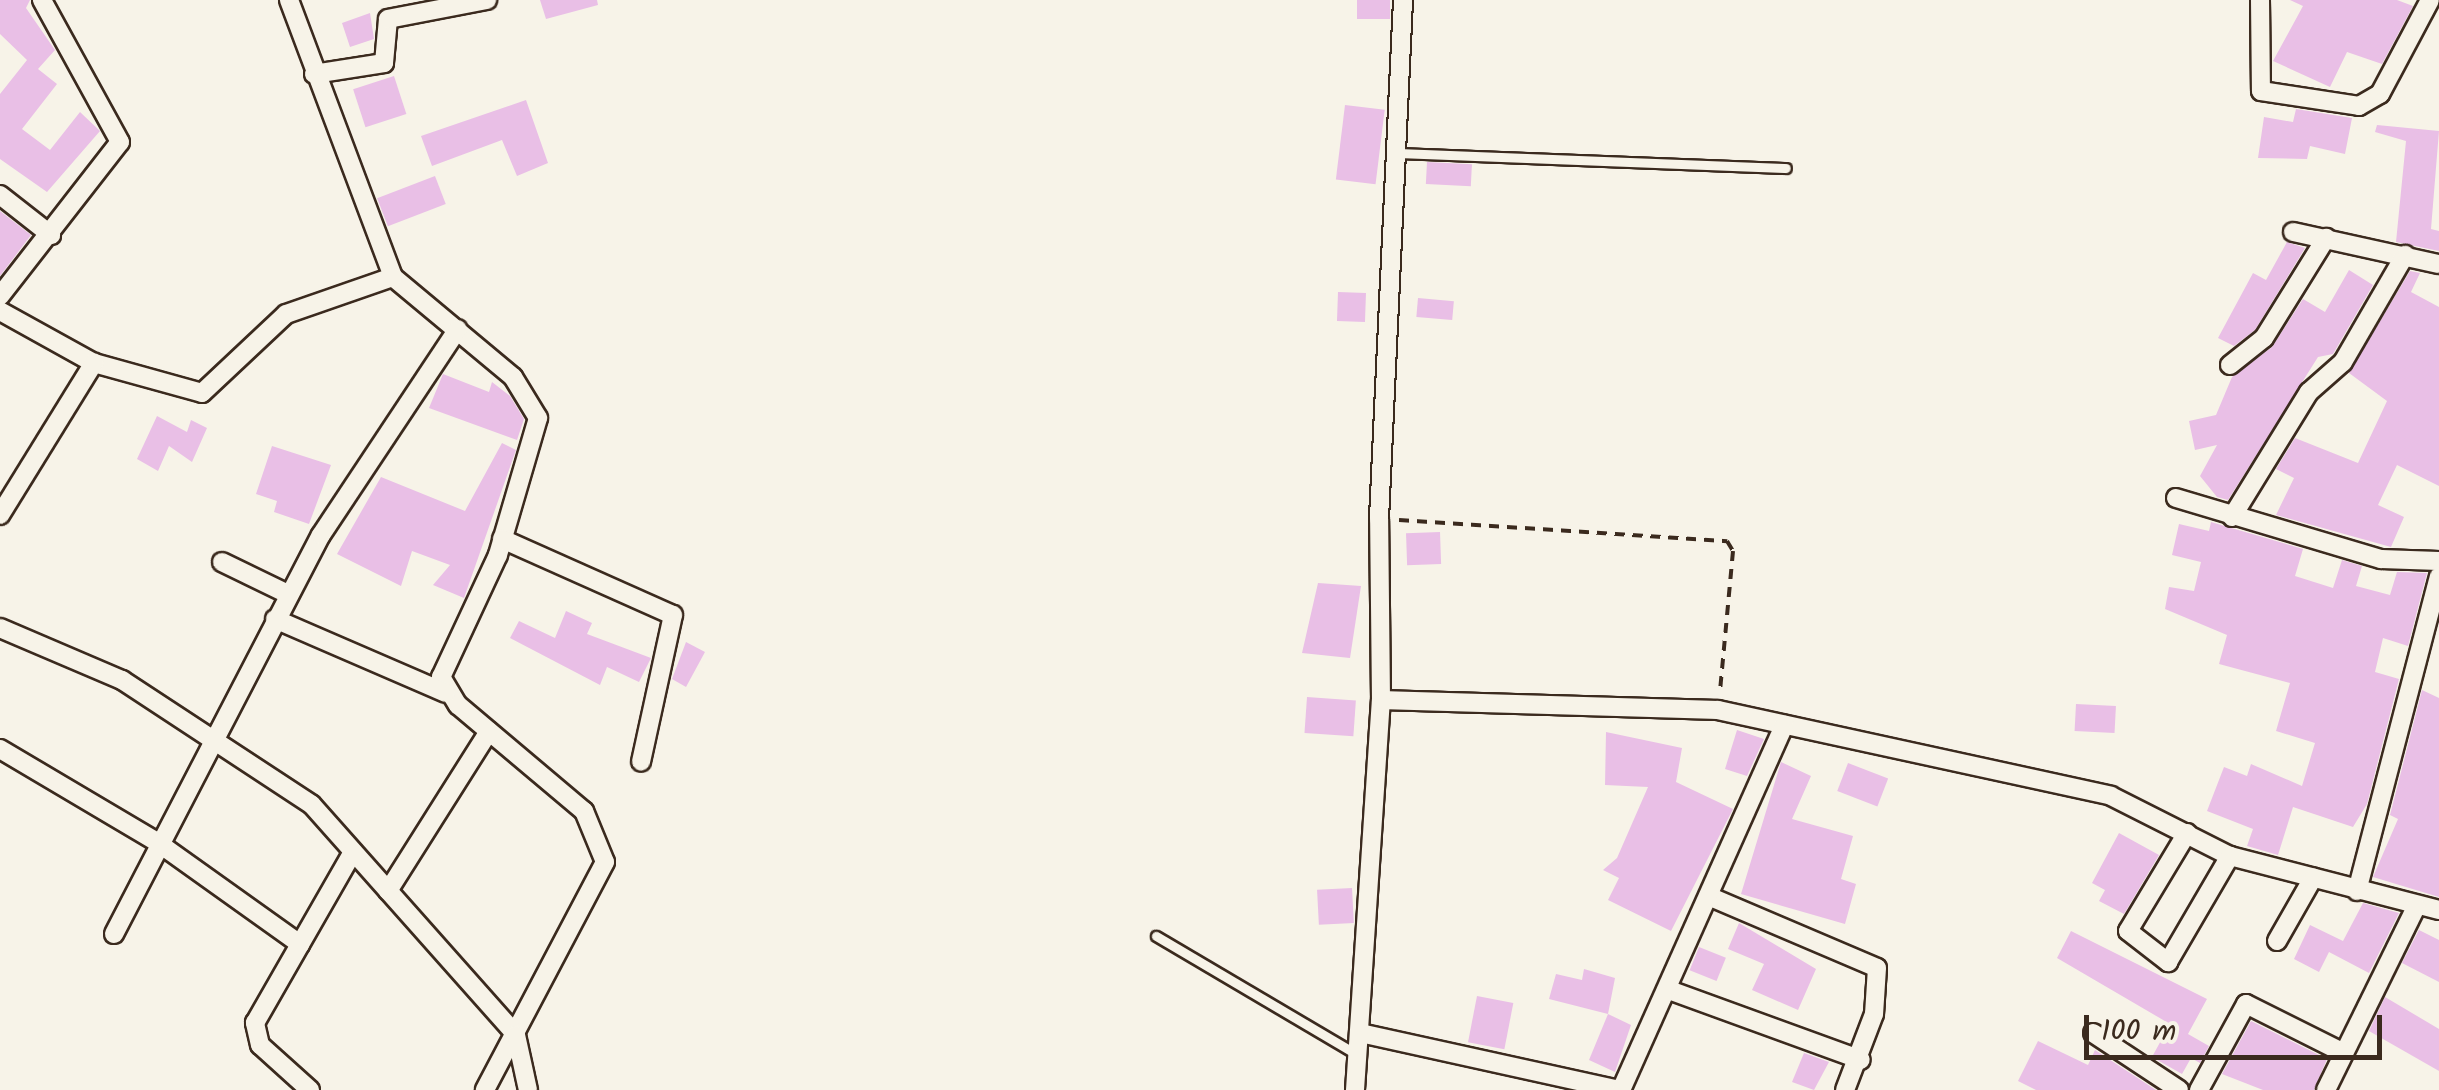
<!DOCTYPE html>
<html>
<head>
<meta charset="utf-8">
<style>
  body { margin:0 }
  #map { position:relative; width:2439px; height:1090px; overflow:hidden; background:#f7f3e8; font-family:Kalam,sans-serif }
  div>[style] { position:absolute }
  .building>* { inset:0; background:#e9bfe6; transform-origin:0 0 }
  .path>* { height:4px; margin-top:-2px; transform-origin:0; background:repeating-linear-gradient(90deg,#3b2a1e 0 10px,transparent 0 18px) }
  .roads { filter:drop-shadow(2px 0 #3b2a1e) drop-shadow(-2px 0 #3b2a1e) drop-shadow(0 2px #3b2a1e) drop-shadow(0 -2px #3b2a1e) }
  .service>* { height:9px; margin:-4.5px; padding:0 4.5px; transform-origin:4.5px; border-radius:4.5px; background:#f7f3e8 }
  .minor>* { height:18px; margin:-9px; padding:0 9px; transform-origin:9px; border-radius:9px; background:#f7f3e8 }
  span { translate:-50% -50%; white-space:nowrap; text-align:center; line-height:1.15; -webkit-text-stroke:8px #f7f3e8; paint-order:stroke }
  .scale { position:absolute; left:2084px; top:1015px; width:298px; height:45px; box-sizing:border-box; border:5px solid #3b2a1e; border-top:0; padding-left:12px; font-size:30px; line-height:35px; white-space:nowrap; color:#3b2a1e; -webkit-text-stroke:8px #f7f3e8; paint-order:stroke }
</style>
</head>
<body>
<div id="map">
  <div class="building">
    <div style="clip-path:polygon(0 0,30px 0,26px 8px,55px 50px,38px 69px,57px 84px,22px 129px,50px 150px,80px 112px,100px 131px,47px 192px,0 159px,0 94px,27px 60px,0 34px)"></div>
    <div style="clip-path:polygon(540px 0,597px 0,598px 5px,546px 19px)"></div>
    <div style="left:1357px;top:0;width:33px;height:19px"></div>
    <div style="clip-path:polygon(2290px 0,2397px 0,2413px 6px,2382px 64px,2347px 52px,2330px 87px,2273px 61px,2303px 6px)"></div>
    <div style="clip-path:polygon(370px 13px,374px 39px,350px 47px,342px 23px)"></div>
    <div style="left:394px;top:76px;width:40px;height:43px;rotate:72deg"></div>
    <div style="clip-path:polygon(526px 100px,548px 163px,517px 176px,502px 140px,432px 166px,421px 136px)"></div>
    <div style="left:1345px;top:105px;width:40px;height:75px;rotate:7deg"></div>
    <div style="clip-path:polygon(2296px 109px,2352px 118px,2345px 154px,2310px 146px,2307px 159px,2258px 158px,2264px 117px,2293px 122px)"></div>
    <div style="clip-path:polygon(2377px 125px,2439px 131px,2431px 229px,2439px 231px,2439px 251px,2396px 242px,2406px 141px,2375px 132px)"></div>
    <div style="left:1427px;top:162px;width:45px;height:22px;rotate:3deg"></div>
    <div style="left:435px;top:176px;width:30px;height:62px;rotate:69deg"></div>
    <div style="clip-path:polygon(0 211px,31px 235px,0 276px)"></div>
    <div style="clip-path:polygon(2287px 242px,2305px 248px,2255px 330px,2234px 346px,2218px 338px,2253px 273px,2266px 280px)"></div>
    <div style="clip-path:polygon(2349px 270px,2373px 285px,2333px 354px,2318px 357px,2228px 500px,2217px 497px,2200px 476px,2217px 445px,2195px 450px,2189px 421px,2216px 415px,2232px 377px,2272px 347px,2303px 299px,2325px 312px)"></div>
    <div style="clip-path:polygon(2410px 271px,2420px 273px,2411px 292px,2439px 307px,2439px 486px,2397px 465px,2378px 505px,2404px 517px,2391px 547px,2276px 515px,2294px 478px,2276px 469px,2295px 438px,2358px 463px,2387px 401px,2349px 373px)"></div>
    <div style="left:1338px;top:292px;width:28px;height:29px;rotate:2deg"></div>
    <div style="left:1418px;top:298px;width:36px;height:19px;rotate:5deg"></div>
    <div style="clip-path:polygon(443px 374px,489px 392px,492px 382px,510px 396px,524px 419px,517px 440px,429px 408px)"></div>
    <div style="clip-path:polygon(157px 416px,187px 432px,191px 420px,207px 428px,192px 462px,169px 446px,158px 471px,137px 459px)"></div>
    <div style="clip-path:polygon(502px 443px,516px 450px,464px 598px,433px 585px,450px 565px,412px 551px,401px 586px,337px 554px,381px 477px,465px 511px)"></div>
    <div style="clip-path:polygon(272px 446px,331px 465px,309px 524px,274px 512px,277px 501px,256px 494px)"></div>
    <div style="clip-path:polygon(2211px 522px,2303px 549px,2295px 576px,2333px 588px,2342px 560px,2362px 566px,2356px 586px,2390px 595px,2397px 572px,2427px 573px,2408px 646px,2383px 638px,2375px 672px,2399px 679px,2367px 804px,2353px 827px,2293px 807px,2278px 855px,2247px 846px,2253px 829px,2207px 811px,2224px 767px,2247px 776px,2251px 764px,2302px 786px,2315px 743px,2276px 731px,2290px 683px,2219px 664px,2227px 635px,2165px 609px,2169px 587px,2194px 591px,2201px 562px,2172px 555px,2179px 524px,2209px 531px)"></div>
    <div style="left:1440px;top:532px;width:32px;height:34px;rotate:88deg"></div>
    <div style="clip-path:polygon(1318px 583px,1361px 586px,1350px 658px,1302px 653px)"></div>
    <div style="clip-path:polygon(566px 611px,592px 623px,587px 634px,651px 658px,639px 682px,607px 667px,600px 685px,510px 638px,519px 621px,555px 638px)"></div>
    <div style="clip-path:polygon(686px 642px,705px 652px,686px 687px,672px 679px)"></div>
    <div style="clip-path:polygon(2422px 690px,2439px 698px,2439px 897px,2373px 877px,2398px 819px,2390px 815px)"></div>
    <div style="left:1307px;top:697px;width:49px;height:36px;rotate:4deg"></div>
    <div style="left:2076px;top:704px;width:40px;height:27px;rotate:3deg"></div>
    <div style="clip-path:polygon(1737px 730px,1764px 739px,1747px 776px,1725px 769px)"></div>
    <div style="clip-path:polygon(1606px 732px,1682px 748px,1676px 782px,1733px 809px,1671px 931px,1608px 900px,1619px 878px,1603px 870px,1617px 858px,1648px 787px,1605px 785px)"></div>
    <div style="clip-path:polygon(1781px 762px,1811px 776px,1792px 819px,1853px 836px,1841px 879px,1856px 884px,1845px 924px,1741px 894px)"></div>
    <div style="left:1848px;top:763px;width:43px;height:30px;rotate:21deg"></div>
    <div style="clip-path:polygon(2119px 833px,2159px 855px,2124px 914px,2099px 901px,2105px 890px,2092px 883px)"></div>
    <div style="left:1352px;top:888px;width:35px;height:35px;rotate:87deg"></div>
    <div style="clip-path:polygon(2363px 903px,2399px 913px,2369px 973px,2329px 952px,2319px 972px,2294px 959px,2310px 925px,2343px 941px)"></div>
    <div style="clip-path:polygon(2423px 922px,2419px 930px,2439px 940px,2439px 982px,2402px 963px)"></div>
    <div style="clip-path:polygon(1739px 923px,1816px 969px,1798px 1010px,1752px 990px,1764px 964px,1728px 949px)"></div>
    <div style="clip-path:polygon(2071px 931px,2207px 999px,2188px 1034px,2209px 1046px,2200px 1063px,2191px 1058px,2182px 1074px,2152px 1057px,2170px 1024px,2057px 958px)"></div>
    <div style="left:1699px;top:947px;width:29px;height:25px;rotate:22deg"></div>
    <div style="clip-path:polygon(1584px 969px,1615px 978px,1608px 1014px,1549px 999px,1556px 974px,1582px 980px)"></div>
    <div style="left:1477px;top:996px;width:37px;height:47px;rotate:11deg"></div>
    <div style="clip-path:polygon(2385px 997px,2439px 1029px,2439px 1071px,2369px 1031px)"></div>
    <div style="clip-path:polygon(1608px 1014px,1631px 1025px,1615px 1072px,1589px 1060px)"></div>
    <div style="clip-path:polygon(2251px 1021px,2327px 1059px,2314px 1090px,2263px 1090px,2222px 1074px)"></div>
    <div style="clip-path:polygon(2038px 1041px,2088px 1065px,2095px 1050px,2156px 1090px,2036px 1090px,2018px 1081px)"></div>
    <div style="clip-path:polygon(1804px 1053px,1829px 1062px,1814px 1090px,1792px 1082px)"></div>
  </div>
  <div class="path">
    <div style="left:1399px;top:520px;width:329px;rotate:3.7deg"></div>
    <div style="left:1727px;top:541px;width:12px;rotate:59deg"></div>
    <div style="left:1733px;top:551px;width:140px;rotate:95.3deg"></div>
  </div>
  <div class="roads">
    <div class="service">
      <div style="left:1396px;top:153px;width:390px;rotate:2.2deg"></div>
      <div style="left:1156px;top:936px;width:232px;rotate:30.5deg"></div>
    </div>
    <div class="minor">
      <div style="left:289px;top:0;width:296px;rotate:69.4deg"></div>
      <div style="left:393px;top:277px;width:156px;rotate:39.8deg"></div>
      <div style="left:513px;top:377px;width:48px;rotate:58.6deg"></div>
      <div style="left:538px;top:418px;width:143px;rotate:106.3deg"></div>
      <div style="left:498px;top:555px;width:135px;rotate:115deg"></div>
      <div style="left:441px;top:677px;width:33px;rotate:59deg"></div>
      <div style="left:458px;top:705px;width:165px;rotate:40.1deg"></div>
      <div style="left:584px;top:811px;width:55px;rotate:67.6deg"></div>
      <div style="left:605px;top:862px;width:258px;rotate:117.8deg"></div>
      <div style="left:2260px;top:0;width:91px;rotate:89.4deg"></div>
      <div style="left:2261px;top:91px;width:99px;rotate:8.7deg"></div>
      <div style="left:2359px;top:106px;width:24px;rotate:-30deg"></div>
      <div style="left:2380px;top:94px;width:106px;rotate:-62deg"></div>
      <div style="left:314px;top:74px;width:71px;rotate:-8.9deg"></div>
      <div style="left:384px;top:63px;width:44px;rotate:-84.8deg"></div>
      <div style="left:388px;top:19px;width:101px;rotate:-10.9deg"></div>
      <div style="left:0;top:195px;width:65px;rotate:38.1deg"></div>
      <div style="left:2293px;top:232px;width:149px;rotate:12.4deg"></div>
      <div style="left:0;top:296px;width:195px;rotate:-52.1deg"></div>
      <div style="left:120px;top:142px;width:162px;rotate:-118.8deg"></div>
      <div style="left:0;top:311px;width:107px;rotate:29deg"></div>
      <div style="left:94px;top:363px;width:112px;rotate:15.5deg"></div>
      <div style="left:202px;top:393px;width:115px;rotate:-43.2deg"></div>
      <div style="left:286px;top:314px;width:113px;rotate:-19.1deg"></div>
      <div style="left:2230px;top:365px;width:43px;rotate:-38.5deg"></div>
      <div style="left:2264px;top:338px;width:118px;rotate:-58.2deg"></div>
      <div style="left:2176px;top:498px;width:214px;rotate:16.6deg"></div>
      <div style="left:2381px;top:559px;width:58px;rotate:2deg"></div>
      <div style="left:0;top:515px;width:179px;rotate:-58.3deg"></div>
      <div style="left:2232px;top:517px;width:147px;rotate:-58.4deg"></div>
      <div style="left:2309px;top:392px;width:45px;rotate:-41.4deg"></div>
      <div style="left:2343px;top:362px;width:124px;rotate:-59.9deg"></div>
      <div style="left:502px;top:539px;width:187px;rotate:24deg"></div>
      <div style="left:673px;top:615px;width:150px;rotate:102.3deg"></div>
      <div style="left:222px;top:562px;width:73px;rotate:25.9deg"></div>
      <div style="left:275px;top:619px;width:186px;rotate:23.4deg"></div>
      <div style="left:0;top:628px;width:133px;rotate:23.1deg"></div>
      <div style="left:122px;top:680px;width:227px;rotate:33.3deg"></div>
      <div style="left:312px;top:805px;width:307px;rotate:48.4deg"></div>
      <div style="left:516px;top:1035px;width:56px;rotate:77.7deg"></div>
      <div style="left:1381px;top:700px;width:337px;rotate:1.7deg"></div>
      <div style="left:1718px;top:710px;width:402px;rotate:12.3deg"></div>
      <div style="left:2111px;top:796px;width:133px;rotate:26.8deg"></div>
      <div style="left:2230px;top:856px;width:216px;rotate:14.5deg"></div>
      <div style="left:0;top:749px;width:182px;rotate:30.6deg"></div>
      <div style="left:157px;top:842px;width:176px;rotate:35.5deg"></div>
      <div style="left:2187px;top:833px;width:114px;rotate:121deg"></div>
      <div style="left:2128px;top:931px;width:51px;rotate:37.8deg"></div>
      <div style="left:2168px;top:962px;width:123px;rotate:-59.7deg"></div>
      <div style="left:388px;top:891px;width:189px;rotate:-57.7deg"></div>
      <div style="left:2357px;top:891px;width:325px;rotate:-75.4deg"></div>
      <div style="left:1713px;top:898px;width:178px;rotate:23.1deg"></div>
      <div style="left:1877px;top:968px;width:46px;rotate:93.7deg"></div>
      <div style="left:1874px;top:1014px;width:81px;rotate:110.9deg"></div>
      <div style="left:114px;top:934px;width:449px;rotate:-62.6deg"></div>
      <div style="left:321px;top:535px;width:247px;rotate:-56.4deg"></div>
      <div style="left:2277px;top:941px;width:73px;rotate:-60.3deg"></div>
      <div style="left:1669px;top:990px;width:204px;rotate:20deg"></div>
      <div style="left:1360px;top:1033px;width:265px;rotate:12.4deg"></div>
      <div style="left:2093px;top:1033px;width:103px;rotate:33.5deg"></div>
      <div style="left:310px;top:1090px;width:67px;rotate:-138deg"></div>
      <div style="left:260px;top:1045px;width:23px;rotate:-103deg"></div>
      <div style="left:255px;top:1023px;width:197px;rotate:-60.2deg"></div>
      <div style="left:1355px;top:1090px;width:391px;rotate:-86.2deg"></div>
      <div style="left:1381px;top:700px;width:181px;rotate:-90.6deg"></div>
      <div style="left:1379px;top:519px;width:520px;rotate:-87.35deg"></div>
      <div style="left:1621px;top:1090px;width:400px;rotate:-65.9deg"></div>
      <div style="left:2199px;top:1090px;width:98px;rotate:-61.3deg"></div>
      <div style="left:2246px;top:1004px;width:103px;rotate:26.6deg"></div>
      <div style="left:2326px;top:1090px;width:204px;rotate:-63.8deg"></div>
    </div>
  </div>
  <div class="scale">100 m</div>
</div>
</body>
</html>
